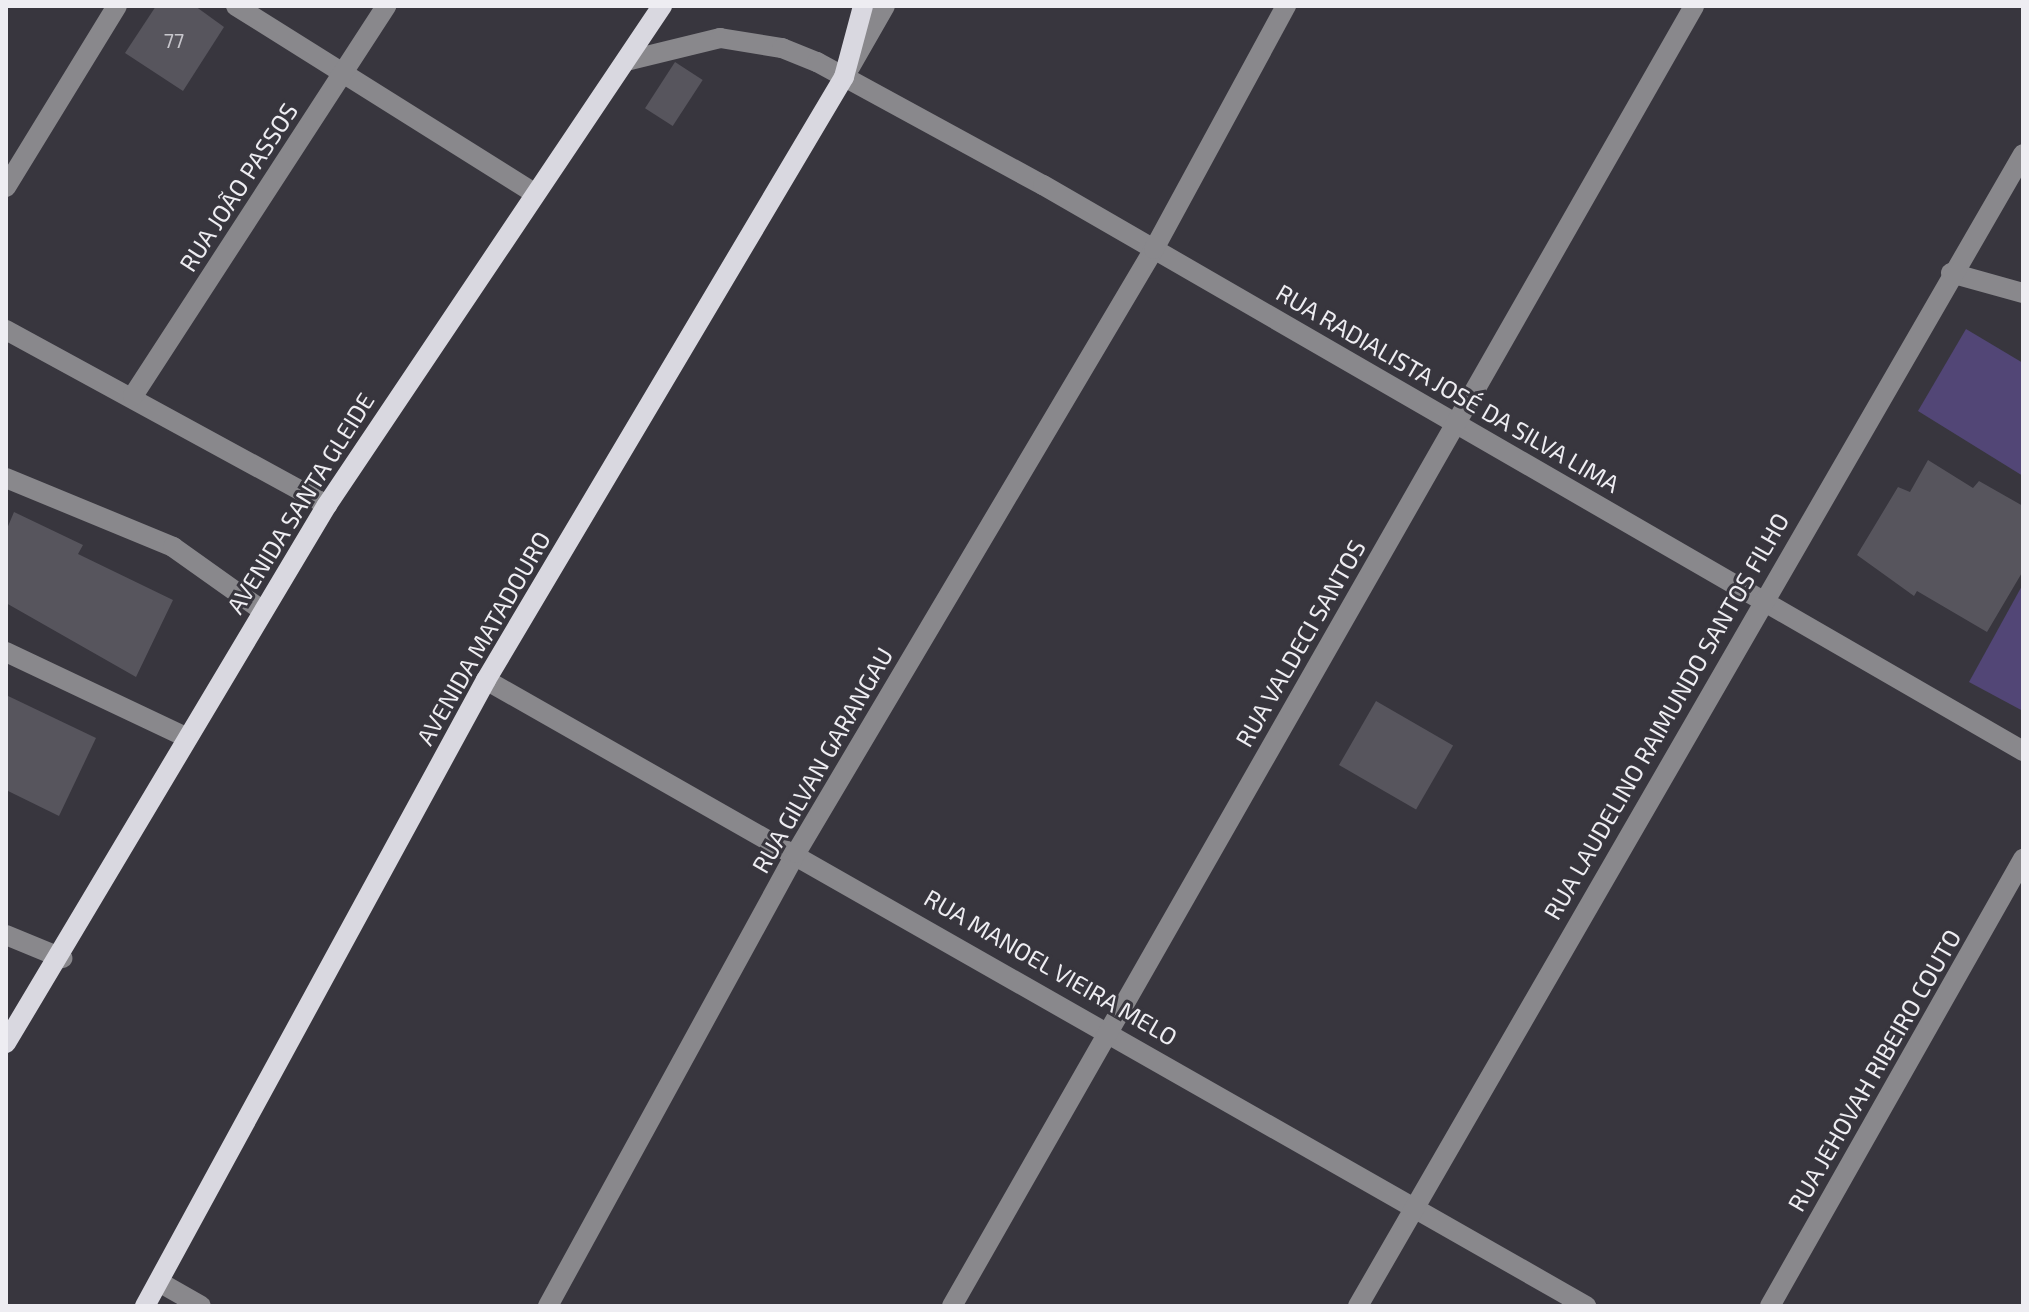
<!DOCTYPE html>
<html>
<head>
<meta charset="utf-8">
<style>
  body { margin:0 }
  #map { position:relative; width:2029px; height:1312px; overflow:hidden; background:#38363e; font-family:"Exo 2",sans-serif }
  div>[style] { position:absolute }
  .green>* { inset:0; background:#524676 }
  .building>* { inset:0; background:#57555d; transform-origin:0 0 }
  .minor>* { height:20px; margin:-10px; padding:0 10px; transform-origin:10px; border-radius:10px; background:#89888c }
  .major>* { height:20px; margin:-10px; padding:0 10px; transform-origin:10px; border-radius:10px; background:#d9d8e0 }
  span { translate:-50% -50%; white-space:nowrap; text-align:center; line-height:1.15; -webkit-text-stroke:6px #38363e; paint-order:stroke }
  .number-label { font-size:20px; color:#c8c7cd }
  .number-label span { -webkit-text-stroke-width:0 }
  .street-label { font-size:24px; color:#eeedf2 }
  .frame { position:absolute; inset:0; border:8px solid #eeedf2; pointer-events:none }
</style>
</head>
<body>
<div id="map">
  <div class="green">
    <div style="clip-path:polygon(1966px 329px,2023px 363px,2023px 476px,1918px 411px)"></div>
    <div style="clip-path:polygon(2023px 584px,2023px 711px,1969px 682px)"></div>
  </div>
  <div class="building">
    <div style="clip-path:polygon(156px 6px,195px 6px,224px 27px,183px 91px,125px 53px)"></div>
    <div style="left:675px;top:62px;width:33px;height:55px;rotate:33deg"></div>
    <div style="clip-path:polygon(1928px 460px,1973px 488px,1979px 481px,2023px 506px,2023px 571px,1987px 632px,1917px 591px,1914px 596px,1857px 555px,1898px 487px,1910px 492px)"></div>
    <div style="clip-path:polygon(14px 512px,83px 545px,78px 554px,173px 600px,136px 677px,6px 603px,6px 531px)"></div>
    <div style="clip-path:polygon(6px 695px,96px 738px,59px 816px,6px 790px)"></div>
    <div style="left:1376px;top:701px;width:89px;height:74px;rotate:30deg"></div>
  </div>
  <div class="minor">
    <div style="left:236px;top:6px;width:350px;rotate:32.1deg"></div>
    <div style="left:626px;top:61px;width:97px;rotate:-13.7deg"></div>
    <div style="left:720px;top:38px;width:63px;rotate:9.2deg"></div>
    <div style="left:782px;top:48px;width:38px;rotate:22deg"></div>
    <div style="left:817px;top:62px;width:257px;rotate:28.6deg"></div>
    <div style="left:1043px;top:185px;width:1132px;rotate:30.01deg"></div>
    <div style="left:850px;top:67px;width:70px;rotate:-60.2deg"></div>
    <div style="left:6px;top:187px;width:212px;rotate:-58.5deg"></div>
    <div style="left:1951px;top:273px;width:75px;rotate:15.5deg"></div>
    <div style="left:6px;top:330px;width:366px;rotate:28.6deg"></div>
    <div style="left:133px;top:396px;width:465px;rotate:-57deg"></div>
    <div style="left:6px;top:478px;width:181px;rotate:22.4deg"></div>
    <div style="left:173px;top:547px;width:110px;rotate:35.4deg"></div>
    <div style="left:6px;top:652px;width:197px;rotate:25.3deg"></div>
    <div style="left:486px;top:680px;width:1266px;rotate:29.64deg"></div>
    <div style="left:6px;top:935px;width:61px;rotate:22.3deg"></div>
    <div style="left:159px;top:1282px;width:48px;rotate:29.7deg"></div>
    <div style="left:548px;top:1306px;width:516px;rotate:-61.3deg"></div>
    <div style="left:796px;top:853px;width:702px;rotate:-59.34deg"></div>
    <div style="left:1154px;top:249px;width:277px;rotate:-61.5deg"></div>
    <div style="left:952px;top:1306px;width:1497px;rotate:-60.28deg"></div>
    <div style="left:1358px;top:1306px;width:1330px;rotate:-60deg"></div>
    <div style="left:1770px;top:1306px;width:514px;rotate:-60.49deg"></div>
  </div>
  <div class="major">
    <div style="left:6px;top:1043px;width:626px;rotate:-59.18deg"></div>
    <div style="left:327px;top:505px;width:601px;rotate:-56.12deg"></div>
    <div style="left:145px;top:1306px;width:713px;rotate:-61.42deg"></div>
    <div style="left:486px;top:680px;width:701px;rotate:-59.3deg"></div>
    <div style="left:844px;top:77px;width:73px;rotate:-75deg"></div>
  </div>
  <div class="number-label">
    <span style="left:174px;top:40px">77</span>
  </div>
  <div class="street-label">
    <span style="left:238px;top:187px;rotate:-57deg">RUA JOÃO PASSOS</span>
    <span style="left:1448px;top:388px;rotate:30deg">RUA RADIALISTA JOSÉ DA SILVA LIMA</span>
    <span style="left:300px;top:503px;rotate:-58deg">AVENIDA SANTA GLEIDE</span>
    <span style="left:483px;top:638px;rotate:-60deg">AVENIDA MATADOURO</span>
    <span style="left:1300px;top:643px;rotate:-60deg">RUA VALDECI SANTOS</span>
    <span style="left:1666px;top:716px;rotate:-60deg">RUA LAUDELINO RAIMUNDO SANTOS FILHO</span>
    <span style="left:822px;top:760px;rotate:-60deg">RUA GILVAN GARANGAU</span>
    <span style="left:1051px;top:967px;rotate:30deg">RUA MANOEL VIEIRA MELO</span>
    <span style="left:1874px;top:1070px;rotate:-60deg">RUA JEHOVAH RIBEIRO COUTO</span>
  </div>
  <div class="frame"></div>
</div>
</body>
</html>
